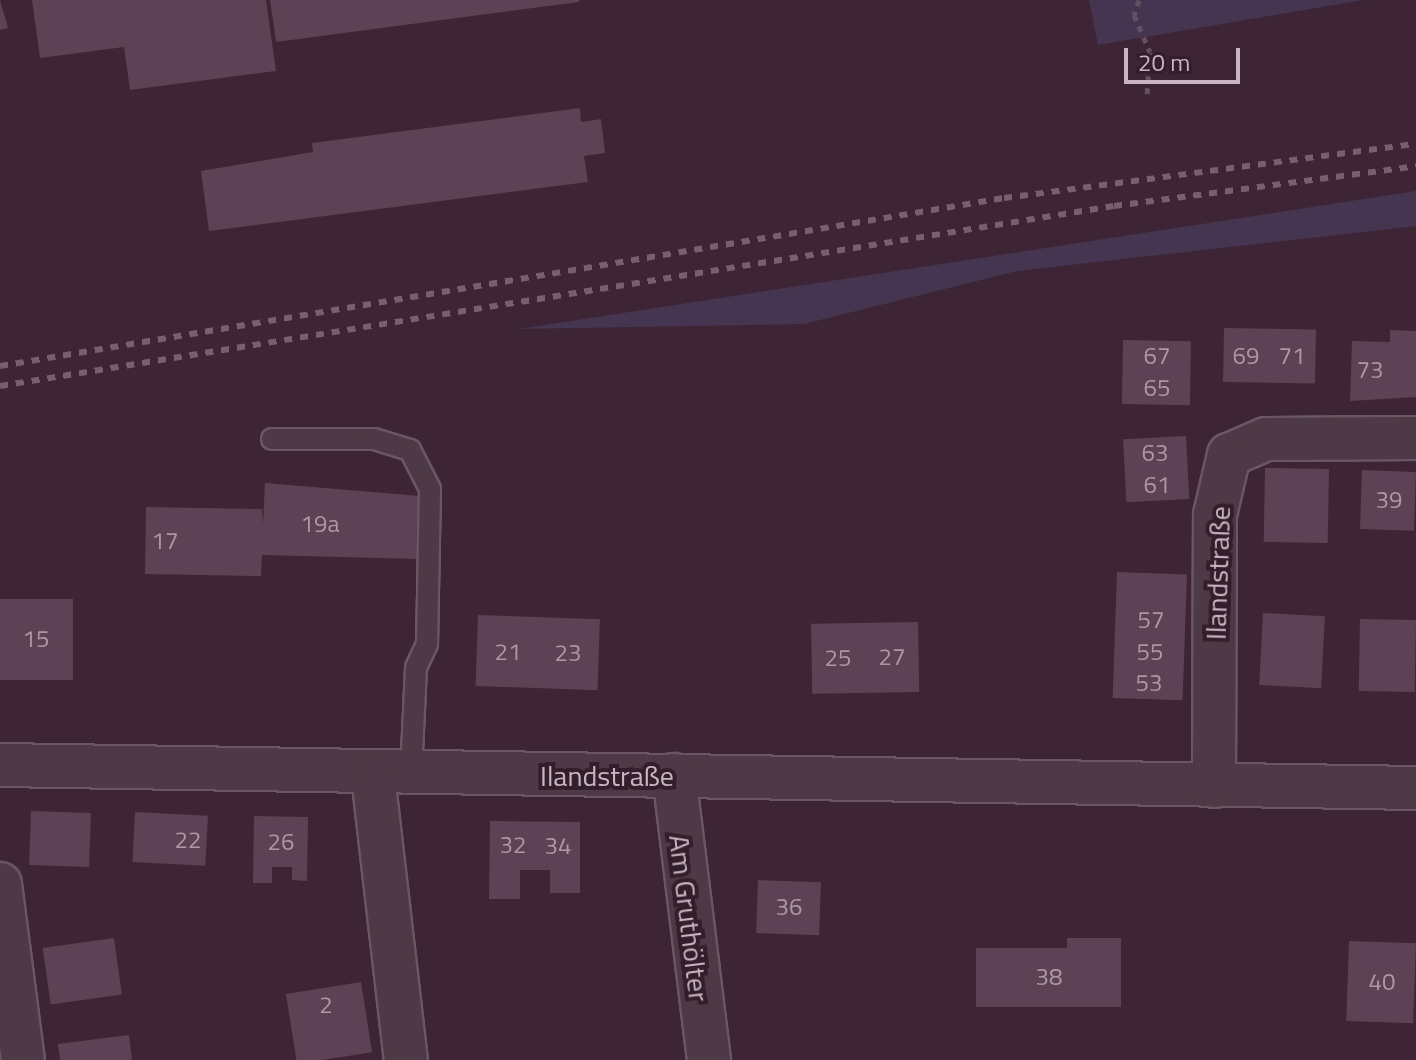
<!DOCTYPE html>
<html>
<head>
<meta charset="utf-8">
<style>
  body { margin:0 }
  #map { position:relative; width:1416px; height:1060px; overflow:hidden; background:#3d2535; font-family:"Titillium Web",sans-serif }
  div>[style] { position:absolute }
  .green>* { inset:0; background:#463550 }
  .building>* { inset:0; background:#5c4254; transform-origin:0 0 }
  .path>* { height:5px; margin-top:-2.5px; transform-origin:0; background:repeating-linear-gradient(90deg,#635065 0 6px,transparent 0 12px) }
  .roads { filter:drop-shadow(2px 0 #6b5764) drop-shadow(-2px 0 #6b5764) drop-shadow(0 2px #6b5764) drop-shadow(0 -2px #6b5764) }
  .lane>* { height:20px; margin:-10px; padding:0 10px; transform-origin:10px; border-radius:10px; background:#4e3946 }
  .street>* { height:42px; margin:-21px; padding:0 21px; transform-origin:21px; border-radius:21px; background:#4e3946 }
  .rail>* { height:6px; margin-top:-3px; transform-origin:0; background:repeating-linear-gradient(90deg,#775f6e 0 8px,transparent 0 16px) }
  span { translate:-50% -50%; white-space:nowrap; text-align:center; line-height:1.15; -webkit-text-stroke:8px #331e2b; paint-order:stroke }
  .number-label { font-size:24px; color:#ad98a6 }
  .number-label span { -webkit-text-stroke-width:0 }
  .street-label { font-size:28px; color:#c8b5c1 }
  .scale { position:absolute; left:1124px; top:48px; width:116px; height:36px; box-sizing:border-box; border:4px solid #c8b5c1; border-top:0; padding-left:10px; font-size:24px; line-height:28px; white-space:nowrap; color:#c8b5c1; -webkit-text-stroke:6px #331e2b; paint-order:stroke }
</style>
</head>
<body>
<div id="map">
  <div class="green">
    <div style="clip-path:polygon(1089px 0,1363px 0,1098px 45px)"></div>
    <div style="clip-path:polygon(1416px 191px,1416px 226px,1017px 271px,804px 324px,519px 329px)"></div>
  </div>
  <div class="building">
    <div style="clip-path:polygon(0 0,8px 28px,0 30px)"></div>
    <div style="clip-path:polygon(32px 0,266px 0,276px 71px,130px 90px,124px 47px,40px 58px)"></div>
    <div style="clip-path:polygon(270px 0,579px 0,579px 2px,276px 42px)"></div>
    <div style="clip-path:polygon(580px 108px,581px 122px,601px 119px,605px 153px,584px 156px,588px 182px,209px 231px,201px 171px,313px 152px,312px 143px)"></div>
    <div style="left:1224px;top:328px;width:92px;height:54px;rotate:1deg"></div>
    <div style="clip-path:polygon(1390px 330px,1416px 331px,1416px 397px,1350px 401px,1352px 341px,1390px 342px)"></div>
    <div style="left:1123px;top:340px;width:68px;height:64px;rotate:1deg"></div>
    <div style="left:1186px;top:436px;width:63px;height:63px;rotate:87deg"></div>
    <div style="left:1265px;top:468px;width:64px;height:74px;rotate:1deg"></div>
    <div style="left:1362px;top:470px;width:54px;height:59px;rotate:2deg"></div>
    <div style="clip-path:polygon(265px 483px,420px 496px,419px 559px,262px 555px,261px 576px,145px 574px,146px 507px,262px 509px,263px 524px)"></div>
    <div style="left:1117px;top:572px;width:70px;height:126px;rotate:2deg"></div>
    <div style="left:0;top:599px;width:73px;height:81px"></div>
    <div style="left:1263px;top:613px;width:62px;height:72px;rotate:3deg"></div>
    <div style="left:478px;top:615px;width:122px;height:71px;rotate:2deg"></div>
    <div style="left:1360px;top:619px;width:56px;height:72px;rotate:1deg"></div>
    <div style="left:918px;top:622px;width:70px;height:107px;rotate:89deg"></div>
    <div style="left:31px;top:811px;width:60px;height:54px;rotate:2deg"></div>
    <div style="left:135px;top:812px;width:73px;height:50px;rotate:3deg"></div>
    <div style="clip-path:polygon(254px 816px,308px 817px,307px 881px,292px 880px,292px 867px,272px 867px,272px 883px,253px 883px)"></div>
    <div style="clip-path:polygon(490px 821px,580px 822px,580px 893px,550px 893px,550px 870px,520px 870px,520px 899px,489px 899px)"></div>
    <div style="left:758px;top:880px;width:63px;height:53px;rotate:2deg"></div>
    <div style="left:114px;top:938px;width:57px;height:72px;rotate:82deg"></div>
    <div style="clip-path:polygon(1067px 938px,1121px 938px,1121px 1007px,976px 1007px,976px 948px,1067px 948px)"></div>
    <div style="left:1349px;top:941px;width:67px;height:80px;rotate:2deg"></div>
    <div style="left:361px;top:982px;width:71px;height:76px;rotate:81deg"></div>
    <div style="clip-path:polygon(129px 1035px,132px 1060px,60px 1060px,58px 1044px)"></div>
  </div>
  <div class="path">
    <div style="left:1139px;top:0;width:16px;rotate:108deg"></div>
    <div style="left:1134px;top:15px;width:40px;rotate:66.6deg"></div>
    <div style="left:1150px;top:52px;width:44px;rotate:93.9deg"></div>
  </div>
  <div class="roads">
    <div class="lane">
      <div style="left:272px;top:439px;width:102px"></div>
      <div style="left:374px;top:439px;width:38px;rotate:17deg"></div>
      <div style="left:410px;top:450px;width:44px;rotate:62.9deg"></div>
      <div style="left:430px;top:489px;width:155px;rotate:91.1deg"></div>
      <div style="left:427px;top:644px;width:26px;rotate:115deg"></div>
      <div style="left:416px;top:668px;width:108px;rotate:92.7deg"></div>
    </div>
    <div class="street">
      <div style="left:0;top:765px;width:1416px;rotate:0.93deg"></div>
      <div style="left:674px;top:775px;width:287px;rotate:83deg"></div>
      <div style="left:373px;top:776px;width:286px;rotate:83.4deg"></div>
      <div style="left:1214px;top:786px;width:271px;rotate:-89.8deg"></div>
      <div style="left:1215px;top:515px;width:62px;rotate:-76.9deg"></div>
      <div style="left:1229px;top:455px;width:40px;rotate:-23.4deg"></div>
      <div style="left:1266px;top:439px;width:150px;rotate:-0.4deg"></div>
      <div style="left:0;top:884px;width:177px;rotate:82.6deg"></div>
    </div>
  </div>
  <div class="rail">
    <div style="left:0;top:366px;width:1018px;rotate:-9.5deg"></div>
    <div style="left:1004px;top:198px;width:416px;rotate:-7.5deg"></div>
    <div style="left:0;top:386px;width:1128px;rotate:-9.18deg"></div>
    <div style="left:1114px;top:206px;width:305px;rotate:-7.5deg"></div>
  </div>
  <div class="number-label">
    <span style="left:1157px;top:356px">67</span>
    <span style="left:1246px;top:356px">69</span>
    <span style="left:1292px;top:356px">71</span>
    <span style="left:1370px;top:370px">73</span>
    <span style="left:1157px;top:388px">65</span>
    <span style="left:1155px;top:453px">63</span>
    <span style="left:1157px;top:485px">61</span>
    <span style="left:1389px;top:500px">39</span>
    <span style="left:320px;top:524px">19a</span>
    <span style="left:165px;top:541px">17</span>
    <span style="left:1151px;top:620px">57</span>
    <span style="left:36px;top:639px">15</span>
    <span style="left:508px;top:652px">21</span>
    <span style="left:1150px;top:652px">55</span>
    <span style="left:568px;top:653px">23</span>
    <span style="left:892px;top:657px">27</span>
    <span style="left:838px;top:658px">25</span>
    <span style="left:1149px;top:683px">53</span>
    <span style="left:188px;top:840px">22</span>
    <span style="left:281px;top:842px">26</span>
    <span style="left:513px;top:845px">32</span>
    <span style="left:558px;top:846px">34</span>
    <span style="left:789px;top:907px">36</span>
    <span style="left:1049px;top:977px">38</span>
    <span style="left:1382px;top:982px">40</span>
    <span style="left:326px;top:1005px">2</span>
  </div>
  <div class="street-label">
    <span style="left:1218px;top:573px;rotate:-88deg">Ilandstraße</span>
    <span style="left:607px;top:776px">Ilandstraße</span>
    <span style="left:689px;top:918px;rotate:83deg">Am Gruthölter</span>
  </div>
  <div class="scale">20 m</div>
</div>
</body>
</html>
